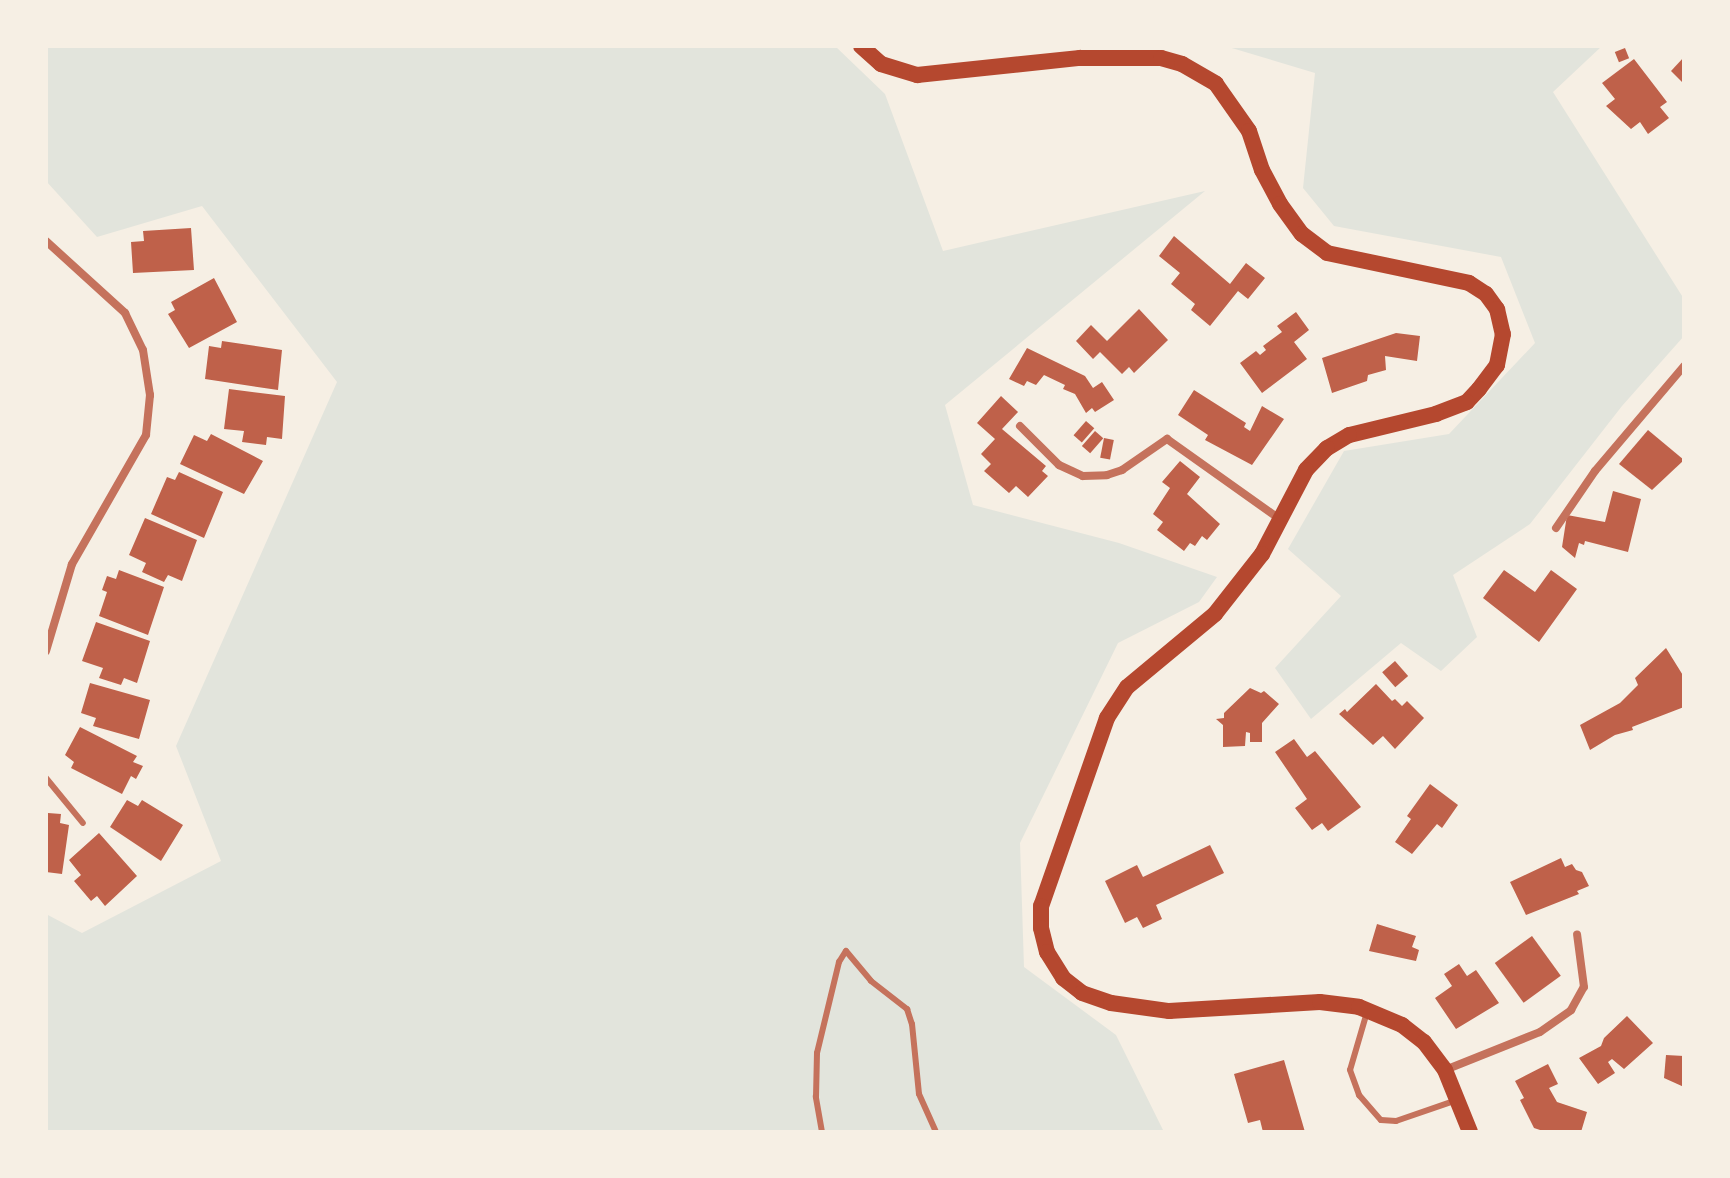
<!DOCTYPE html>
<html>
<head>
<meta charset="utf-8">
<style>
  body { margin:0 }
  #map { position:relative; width:1730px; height:1178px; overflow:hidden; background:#f6efe4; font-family:"Space Grotesk",sans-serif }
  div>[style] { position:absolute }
  .green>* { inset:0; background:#e2e4dc }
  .building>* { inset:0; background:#bf614a; transform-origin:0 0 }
  .service>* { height:6px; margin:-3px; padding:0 3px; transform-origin:3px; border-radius:3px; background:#c5725c }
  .minor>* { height:8px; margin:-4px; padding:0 4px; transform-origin:4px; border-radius:4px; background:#c5725c }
  .secondary>* { height:16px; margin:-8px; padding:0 8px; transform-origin:8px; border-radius:8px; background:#b5482f }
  span { translate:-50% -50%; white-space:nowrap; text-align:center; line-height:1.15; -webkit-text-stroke:6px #f6efe4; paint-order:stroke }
  .frame { position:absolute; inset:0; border:48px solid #f6efe4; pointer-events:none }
</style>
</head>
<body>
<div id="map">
  <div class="green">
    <div style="clip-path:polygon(46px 46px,835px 46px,885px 94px,943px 251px,1205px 191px,945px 405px,973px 505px,1119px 543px,1217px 577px,1199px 602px,1118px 643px,1020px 843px,1024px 967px,1116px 1035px,1164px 1132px,46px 1132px,46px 914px,82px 933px,221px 861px,176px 746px,337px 382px,202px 206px,97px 237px,46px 181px)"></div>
    <div style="clip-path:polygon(1225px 46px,1602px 46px,1553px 92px,1684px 299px,1684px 336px,1622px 406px,1530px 524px,1453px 575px,1477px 637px,1441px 671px,1401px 643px,1311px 719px,1275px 668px,1341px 596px,1288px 549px,1344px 451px,1449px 434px,1535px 343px,1501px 257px,1334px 226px,1303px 188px,1315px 73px)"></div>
  </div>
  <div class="building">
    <div style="left:1625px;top:48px;width:11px;height:11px;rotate:68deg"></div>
    <div style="clip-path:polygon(1684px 57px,1684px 84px,1671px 71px)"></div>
    <div style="clip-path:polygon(1634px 59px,1667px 102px,1660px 107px,1669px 118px,1648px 134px,1640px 122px,1631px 129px,1606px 106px,1615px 99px,1602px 83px)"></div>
    <div style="clip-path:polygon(191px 228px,194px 270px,133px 273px,131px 242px,144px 241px,143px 231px)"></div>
    <div style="clip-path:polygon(1174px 236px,1230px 284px,1246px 263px,1265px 278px,1248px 299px,1238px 291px,1210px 326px,1191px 310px,1195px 304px,1171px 284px,1180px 273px,1159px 256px)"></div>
    <div style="clip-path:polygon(214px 278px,237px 322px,189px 348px,168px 314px,175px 310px,171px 302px)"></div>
    <div style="clip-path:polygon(1139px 309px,1168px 340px,1134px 373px,1129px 367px,1122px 374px,1100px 352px,1093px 359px,1076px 341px,1091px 325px,1107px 341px)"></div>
    <div style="clip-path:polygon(1296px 312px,1309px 330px,1294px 342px,1307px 359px,1262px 393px,1240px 363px,1256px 351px,1260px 355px,1266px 350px,1263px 346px,1282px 332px,1277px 326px)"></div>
    <div style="clip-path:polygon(1396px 333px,1420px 336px,1417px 361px,1385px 356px,1386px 370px,1368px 375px,1367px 381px,1332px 393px,1322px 358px)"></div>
    <div style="clip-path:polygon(222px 341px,282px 350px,278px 390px,205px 379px,209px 346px,221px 348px)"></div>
    <div style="clip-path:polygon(1027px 348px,1085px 376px,1093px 388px,1102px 382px,1114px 400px,1095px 412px,1092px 408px,1086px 413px,1075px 394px,1063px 389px,1065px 385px,1044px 375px,1036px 385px,1027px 381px,1024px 386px,1009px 379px)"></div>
    <div style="clip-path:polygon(229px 389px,285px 396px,282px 439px,267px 437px,266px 445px,242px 442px,244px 431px,224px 429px)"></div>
    <div style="clip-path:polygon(1194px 390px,1246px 423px,1244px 427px,1250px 431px,1262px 406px,1284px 419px,1252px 465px,1205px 440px,1208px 435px,1178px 415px)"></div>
    <div style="clip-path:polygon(1001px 396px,1018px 412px,1002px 429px,1046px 466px,1042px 471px,1048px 476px,1028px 497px,1016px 486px,1009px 493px,984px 471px,991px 464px,981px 454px,995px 439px,977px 423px)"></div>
    <div style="left:1086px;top:421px;width:11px;height:19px;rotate:41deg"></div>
    <div style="clip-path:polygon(1648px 430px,1684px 460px,1652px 490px,1619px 464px)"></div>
    <div style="left:1095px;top:431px;width:11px;height:20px;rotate:41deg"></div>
    <div style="clip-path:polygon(211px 434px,263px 461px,244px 494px,180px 464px,194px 435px,207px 441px)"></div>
    <div style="left:1104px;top:438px;width:10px;height:20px;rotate:11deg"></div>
    <div style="clip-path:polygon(1180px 461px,1200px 477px,1187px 494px,1220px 524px,1207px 540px,1202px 536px,1195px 546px,1190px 543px,1184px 551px,1157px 530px,1163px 522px,1153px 514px,1170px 488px,1162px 482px)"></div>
    <div style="clip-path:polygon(179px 472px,223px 492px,204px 538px,151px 514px,167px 477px,175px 480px)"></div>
    <div style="clip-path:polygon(1613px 491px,1641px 499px,1628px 552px,1585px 541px,1584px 545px,1579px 543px,1575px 558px,1562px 547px,1567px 515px,1605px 522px)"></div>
    <div style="clip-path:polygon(145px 518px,197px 540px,182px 581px,168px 575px,164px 582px,142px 572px,146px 563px,129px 555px)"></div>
    <div style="clip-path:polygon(119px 570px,164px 587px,148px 635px,99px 616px,107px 592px,102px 590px,107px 576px,116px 579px)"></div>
    <div style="clip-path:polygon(1504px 570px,1535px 592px,1551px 570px,1577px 589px,1539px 642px,1483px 598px)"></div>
    <div style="clip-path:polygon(96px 622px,150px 641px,137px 683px,124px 678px,121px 685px,99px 678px,103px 668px,82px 661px)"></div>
    <div style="clip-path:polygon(1666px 648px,1684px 677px,1684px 707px,1632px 727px,1633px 730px,1615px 735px,1590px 750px,1580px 725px,1620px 703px,1638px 685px,1635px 678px)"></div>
    <div style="left:1395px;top:661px;width:20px;height:17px;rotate:49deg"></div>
    <div style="clip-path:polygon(90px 683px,150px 700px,139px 739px,93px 726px,96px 718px,81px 713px)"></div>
    <div style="clip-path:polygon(1376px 684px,1392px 701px,1395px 699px,1402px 706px,1407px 701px,1424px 718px,1395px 749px,1383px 736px,1373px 745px,1339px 714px,1345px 709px,1347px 712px)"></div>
    <div style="clip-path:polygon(1250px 688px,1261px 693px,1264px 691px,1279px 704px,1262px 723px,1262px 742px,1250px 742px,1250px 733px,1246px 732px,1245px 746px,1223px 747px,1223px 725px,1216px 719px,1224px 718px,1224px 713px)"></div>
    <div style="clip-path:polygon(80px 727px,137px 756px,133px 762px,143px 766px,136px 779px,131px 776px,122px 794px,71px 768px,74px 762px,65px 755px)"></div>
    <div style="clip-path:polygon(1294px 739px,1307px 757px,1315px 751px,1361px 807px,1328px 831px,1322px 823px,1312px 830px,1295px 808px,1307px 799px,1275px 752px)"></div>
    <div style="clip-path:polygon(1430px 784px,1458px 805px,1442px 828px,1437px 824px,1412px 854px,1395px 842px,1411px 819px,1407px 816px)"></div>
    <div style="clip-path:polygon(127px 800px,138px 806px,142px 800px,183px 825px,161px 861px,110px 827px)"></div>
    <div style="clip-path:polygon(48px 813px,61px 814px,60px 823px,69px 825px,62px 874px,46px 872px)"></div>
    <div style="clip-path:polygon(99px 833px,137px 876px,105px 906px,97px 896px,91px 901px,74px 881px,81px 875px,69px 860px)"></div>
    <div style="clip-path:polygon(1210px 845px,1224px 873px,1156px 905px,1162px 919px,1143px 928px,1137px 917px,1125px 923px,1105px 881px,1137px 865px,1143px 877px)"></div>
    <div style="clip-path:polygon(1561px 858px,1565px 867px,1572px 864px,1576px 870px,1582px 872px,1589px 886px,1577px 891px,1579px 894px,1526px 915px,1510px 882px)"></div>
    <div style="clip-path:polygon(1377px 924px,1416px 936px,1412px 947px,1419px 950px,1416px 961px,1369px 951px)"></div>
    <div style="left:1532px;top:936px;width:49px;height:46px;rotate:54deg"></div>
    <div style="clip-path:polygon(1459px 964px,1467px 976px,1476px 970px,1499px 1003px,1456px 1029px,1435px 998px,1452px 986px,1444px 974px)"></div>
    <div style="clip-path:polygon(1627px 1016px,1653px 1043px,1624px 1069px,1612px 1059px,1608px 1062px,1615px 1073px,1598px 1084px,1579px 1058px,1601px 1046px,1604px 1038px)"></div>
    <div style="clip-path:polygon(1666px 1055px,1684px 1056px,1684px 1087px,1664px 1078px)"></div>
    <div style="clip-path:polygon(1284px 1060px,1305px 1132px,1263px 1132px,1260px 1120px,1248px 1123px,1234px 1074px)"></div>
    <div style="clip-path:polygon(1548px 1064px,1558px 1084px,1549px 1088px,1557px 1102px,1587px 1112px,1581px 1132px,1546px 1132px,1534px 1128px,1520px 1100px,1524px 1098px,1515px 1081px)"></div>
  </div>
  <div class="service">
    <div style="left:46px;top:778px;width:58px;rotate:50.6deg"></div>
    <div style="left:1367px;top:1012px;width:60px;rotate:106.3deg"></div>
    <div style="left:1350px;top:1070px;width:27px;rotate:70deg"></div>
    <div style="left:1359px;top:1095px;width:33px;rotate:49deg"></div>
    <div style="left:1381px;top:1120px;width:15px;rotate:4deg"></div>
    <div style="left:1396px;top:1121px;width:61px;rotate:-19deg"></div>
    <div style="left:822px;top:1132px;width:36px;rotate:-100deg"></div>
    <div style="left:816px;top:1097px;width:44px;rotate:-88.7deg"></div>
    <div style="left:817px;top:1053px;width:94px;rotate:-76.4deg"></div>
    <div style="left:839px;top:962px;width:13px;rotate:-58deg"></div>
    <div style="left:846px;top:951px;width:39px;rotate:50deg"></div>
    <div style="left:871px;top:981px;width:46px;rotate:37.9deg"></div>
    <div style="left:907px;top:1009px;width:16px;rotate:72deg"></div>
    <div style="left:912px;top:1024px;width:70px;rotate:84.3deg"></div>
    <div style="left:919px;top:1094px;width:42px;rotate:65.9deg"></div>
  </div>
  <div class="minor">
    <div style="left:46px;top:241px;width:107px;rotate:42.3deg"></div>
    <div style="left:125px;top:313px;width:41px;rotate:64.1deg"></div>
    <div style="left:143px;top:350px;width:46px;rotate:81.2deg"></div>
    <div style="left:150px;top:395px;width:40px;rotate:95.7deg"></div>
    <div style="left:146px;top:435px;width:149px;rotate:119.8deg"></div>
    <div style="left:72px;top:564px;width:91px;rotate:106.6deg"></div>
    <div style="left:1020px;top:426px;width:55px;rotate:45deg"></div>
    <div style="left:1059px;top:465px;width:26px;rotate:25deg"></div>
    <div style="left:1083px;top:476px;width:24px;rotate:-2deg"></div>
    <div style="left:1107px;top:475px;width:16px;rotate:-18deg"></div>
    <div style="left:1122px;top:470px;width:55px;rotate:-34.6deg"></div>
    <div style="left:1167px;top:439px;width:140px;rotate:35.4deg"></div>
    <div style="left:1556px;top:528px;width:69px;rotate:-55.6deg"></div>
    <div style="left:1595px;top:471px;width:138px;rotate:-49.7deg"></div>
    <div style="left:1445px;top:1070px;width:102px;rotate:-21.8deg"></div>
    <div style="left:1540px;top:1032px;width:38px;rotate:-35deg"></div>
    <div style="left:1571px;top:1010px;width:26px;rotate:-61deg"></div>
    <div style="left:1584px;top:987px;width:53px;rotate:-97.5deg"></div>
  </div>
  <div class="secondary">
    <div style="left:861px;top:46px;width:27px;rotate:42deg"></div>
    <div style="left:881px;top:64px;width:38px;rotate:17deg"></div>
    <div style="left:917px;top:75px;width:164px;rotate:-6deg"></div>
    <div style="left:1080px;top:58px;width:81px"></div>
    <div style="left:1161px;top:58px;width:22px;rotate:16deg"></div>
    <div style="left:1182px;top:64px;width:39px;rotate:30deg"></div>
    <div style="left:1216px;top:84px;width:57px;rotate:54.9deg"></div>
    <div style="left:1249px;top:131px;width:41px;rotate:71.6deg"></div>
    <div style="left:1262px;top:170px;width:38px;rotate:62deg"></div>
    <div style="left:1280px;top:204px;width:37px;rotate:54deg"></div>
    <div style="left:1302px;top:234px;width:31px;rotate:37deg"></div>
    <div style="left:1327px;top:253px;width:145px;rotate:11.9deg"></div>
    <div style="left:1469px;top:283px;width:20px;rotate:33deg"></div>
    <div style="left:1486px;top:294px;width:19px;rotate:54deg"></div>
    <div style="left:1497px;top:309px;width:26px;rotate:77deg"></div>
    <div style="left:1503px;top:334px;width:32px;rotate:101deg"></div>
    <div style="left:1497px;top:365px;width:30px;rotate:127deg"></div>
    <div style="left:1479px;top:389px;width:18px;rotate:133deg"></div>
    <div style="left:1467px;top:402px;width:33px;rotate:159deg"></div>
    <div style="left:1436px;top:414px;width:89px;rotate:166.4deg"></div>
    <div style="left:1349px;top:435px;width:26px;rotate:149deg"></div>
    <div style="left:1327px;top:448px;width:30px;rotate:134deg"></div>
    <div style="left:1306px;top:470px;width:95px;rotate:117.6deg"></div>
    <div style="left:1262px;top:554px;width:76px;rotate:128.1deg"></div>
    <div style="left:1215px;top:614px;width:114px;rotate:140.3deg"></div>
    <div style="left:1127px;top:687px;width:37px;rotate:123deg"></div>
    <div style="left:1107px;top:718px;width:199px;rotate:109.3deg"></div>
    <div style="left:1041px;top:906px;width:22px;rotate:90deg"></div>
    <div style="left:1041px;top:928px;width:25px;rotate:76deg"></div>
    <div style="left:1047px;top:952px;width:31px;rotate:58deg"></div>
    <div style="left:1063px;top:978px;width:24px;rotate:38deg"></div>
    <div style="left:1082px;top:993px;width:31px;rotate:19deg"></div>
    <div style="left:1111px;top:1003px;width:59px;rotate:7.9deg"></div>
    <div style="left:1169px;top:1011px;width:151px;rotate:-3.4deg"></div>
    <div style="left:1320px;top:1002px;width:39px;rotate:7deg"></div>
    <div style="left:1359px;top:1007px;width:47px;rotate:22.7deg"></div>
    <div style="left:1402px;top:1025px;width:28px;rotate:38deg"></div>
    <div style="left:1424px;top:1042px;width:35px;rotate:53deg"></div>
    <div style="left:1445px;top:1070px;width:67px;rotate:68deg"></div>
  </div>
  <div class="frame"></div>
</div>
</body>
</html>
